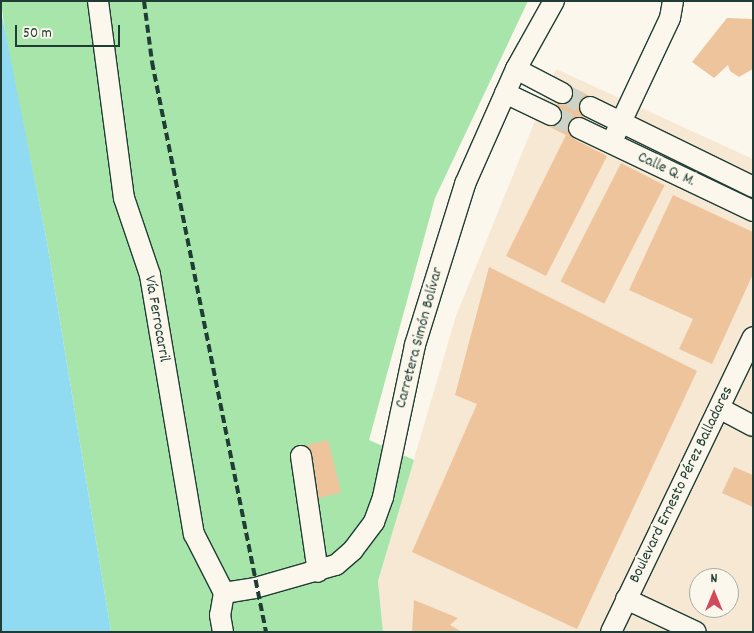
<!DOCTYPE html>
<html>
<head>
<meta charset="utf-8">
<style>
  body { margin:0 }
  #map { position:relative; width:754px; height:633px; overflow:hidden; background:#fbf7ec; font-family:Dekko,sans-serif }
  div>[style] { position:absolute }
  .built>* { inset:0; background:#f7e8d4 }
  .green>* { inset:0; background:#a8e5ab }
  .water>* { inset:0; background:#91dbf2 }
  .building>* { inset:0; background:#eec49d; transform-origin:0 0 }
  .minor-tunnel>* { height:20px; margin-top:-10px; transform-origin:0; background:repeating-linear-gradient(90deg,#cfd2c7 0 20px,transparent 0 30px) }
  .roads { filter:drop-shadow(1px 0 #1f3d34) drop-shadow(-1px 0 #1f3d34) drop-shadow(0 1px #1f3d34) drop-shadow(0 -1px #1f3d34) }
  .minor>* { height:20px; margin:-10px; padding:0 10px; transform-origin:10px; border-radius:10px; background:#fbf7ec }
  .rail>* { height:4px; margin-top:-2px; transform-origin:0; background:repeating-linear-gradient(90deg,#1f3d34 0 8px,transparent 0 12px) }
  span { translate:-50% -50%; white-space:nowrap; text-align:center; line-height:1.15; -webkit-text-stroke:5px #fbf7ec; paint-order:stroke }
  .street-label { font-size:16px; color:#1f3d34 }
  .frame { position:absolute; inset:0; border:2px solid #1f3d34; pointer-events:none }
  .north { position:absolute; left:689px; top:568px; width:50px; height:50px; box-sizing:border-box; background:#fbf7ec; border:1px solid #a3ada2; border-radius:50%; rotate:0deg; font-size:14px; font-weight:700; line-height:20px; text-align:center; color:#1f3d34 }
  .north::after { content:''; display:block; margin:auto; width:18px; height:22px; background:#d1495b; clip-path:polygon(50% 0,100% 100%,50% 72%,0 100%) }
  .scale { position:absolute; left:15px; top:25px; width:105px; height:22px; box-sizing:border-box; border:2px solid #1f3d34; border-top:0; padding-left:6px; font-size:15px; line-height:18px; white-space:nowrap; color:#1f3d34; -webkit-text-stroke:4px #fbf7ec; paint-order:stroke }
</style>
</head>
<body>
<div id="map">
  <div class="built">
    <div style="clip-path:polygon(evenodd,556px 69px,753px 159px,753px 632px,383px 632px,378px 581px,456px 316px,556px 69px,699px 578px,729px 578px,729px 608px,699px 608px,699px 578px)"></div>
  </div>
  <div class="green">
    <div style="clip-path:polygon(1px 1px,528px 1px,435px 198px,369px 440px,414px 460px,378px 581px,383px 632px,111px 632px,47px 242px,6px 41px)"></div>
  </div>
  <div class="water">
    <div style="clip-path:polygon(1px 11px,47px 242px,111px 632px,1px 632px)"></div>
  </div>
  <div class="building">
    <div style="clip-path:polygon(727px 18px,753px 19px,753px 69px,739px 77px,730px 71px,728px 65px,714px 78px,692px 62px)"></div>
    <div style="clip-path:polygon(567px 85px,594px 98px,574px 139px,607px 156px,546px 276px,506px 256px,566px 135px,546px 125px)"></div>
    <div style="left:621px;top:163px;width:49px;height:133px;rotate:27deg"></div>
    <div style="clip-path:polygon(673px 195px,753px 232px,753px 274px,712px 364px,679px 349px,693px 319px,629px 290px)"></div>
    <div style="clip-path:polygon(489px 267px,697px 371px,577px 629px,412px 552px,477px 404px,455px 395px)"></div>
    <div style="left:328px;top:440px;width:54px;height:25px;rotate:76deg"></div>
    <div style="clip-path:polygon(734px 467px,753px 475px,753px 507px,722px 493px)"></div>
    <div style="clip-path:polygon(414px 600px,458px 618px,450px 625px,462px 632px,412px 632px)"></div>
  </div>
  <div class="minor-tunnel">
    <div style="left:562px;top:93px;width:31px;rotate:27deg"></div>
    <div style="left:551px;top:115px;width:31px;rotate:25deg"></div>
  </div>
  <div class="roads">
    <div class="minor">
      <div style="left:98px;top:1px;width:199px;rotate:82.5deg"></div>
      <div style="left:124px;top:198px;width:81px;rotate:71.3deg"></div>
      <div style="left:150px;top:275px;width:263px;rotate:80.4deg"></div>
      <div style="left:194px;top:534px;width:66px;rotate:63deg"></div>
      <div style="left:224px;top:593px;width:22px;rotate:100deg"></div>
      <div style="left:220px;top:615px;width:17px;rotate:80deg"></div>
      <div style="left:516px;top:69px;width:52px;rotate:27.6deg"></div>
      <div style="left:505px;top:93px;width:51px;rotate:25.6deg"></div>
      <div style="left:590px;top:107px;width:182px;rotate:26.1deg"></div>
      <div style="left:579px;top:128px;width:193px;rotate:25.5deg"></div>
      <div style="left:615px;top:135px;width:129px;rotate:-64.8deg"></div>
      <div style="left:670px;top:18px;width:17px;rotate:-80deg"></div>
      <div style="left:721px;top:409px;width:36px;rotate:28deg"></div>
      <div style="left:301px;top:456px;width:117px;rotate:81.7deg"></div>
      <div style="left:224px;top:593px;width:31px;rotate:-9deg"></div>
      <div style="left:255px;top:588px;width:84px;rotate:-15.9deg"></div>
      <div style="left:336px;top:565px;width:23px;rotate:-41deg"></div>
      <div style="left:353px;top:550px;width:35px;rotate:-53deg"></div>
      <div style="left:374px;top:522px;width:27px;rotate:-70deg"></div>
      <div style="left:383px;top:497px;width:155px;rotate:-78.1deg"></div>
      <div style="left:415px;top:345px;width:169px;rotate:-72.7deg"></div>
      <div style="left:465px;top:184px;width:126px;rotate:-66.1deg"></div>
      <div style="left:516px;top:69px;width:78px;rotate:-60.8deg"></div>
      <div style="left:626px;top:599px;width:77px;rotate:25.2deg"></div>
      <div style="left:611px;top:632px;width:327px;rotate:-64.3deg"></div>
    </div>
  </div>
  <div class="rail">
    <div style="left:144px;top:1px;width:62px;rotate:82.5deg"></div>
    <div style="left:152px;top:62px;width:581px;rotate:78.69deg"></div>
  </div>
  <div class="street-label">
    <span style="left:666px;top:170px;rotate:25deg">Calle Q. M.</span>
    <span style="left:156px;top:319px;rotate:80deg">Vía Ferrocarril</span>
    <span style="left:420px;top:338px;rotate:-75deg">Carretera Simón Bolívar</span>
    <span style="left:682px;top:485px;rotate:-64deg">Boulevard Ernesto Pérez Balladares</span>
  </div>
  <div class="frame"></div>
  <div class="north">N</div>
  <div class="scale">50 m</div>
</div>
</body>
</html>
